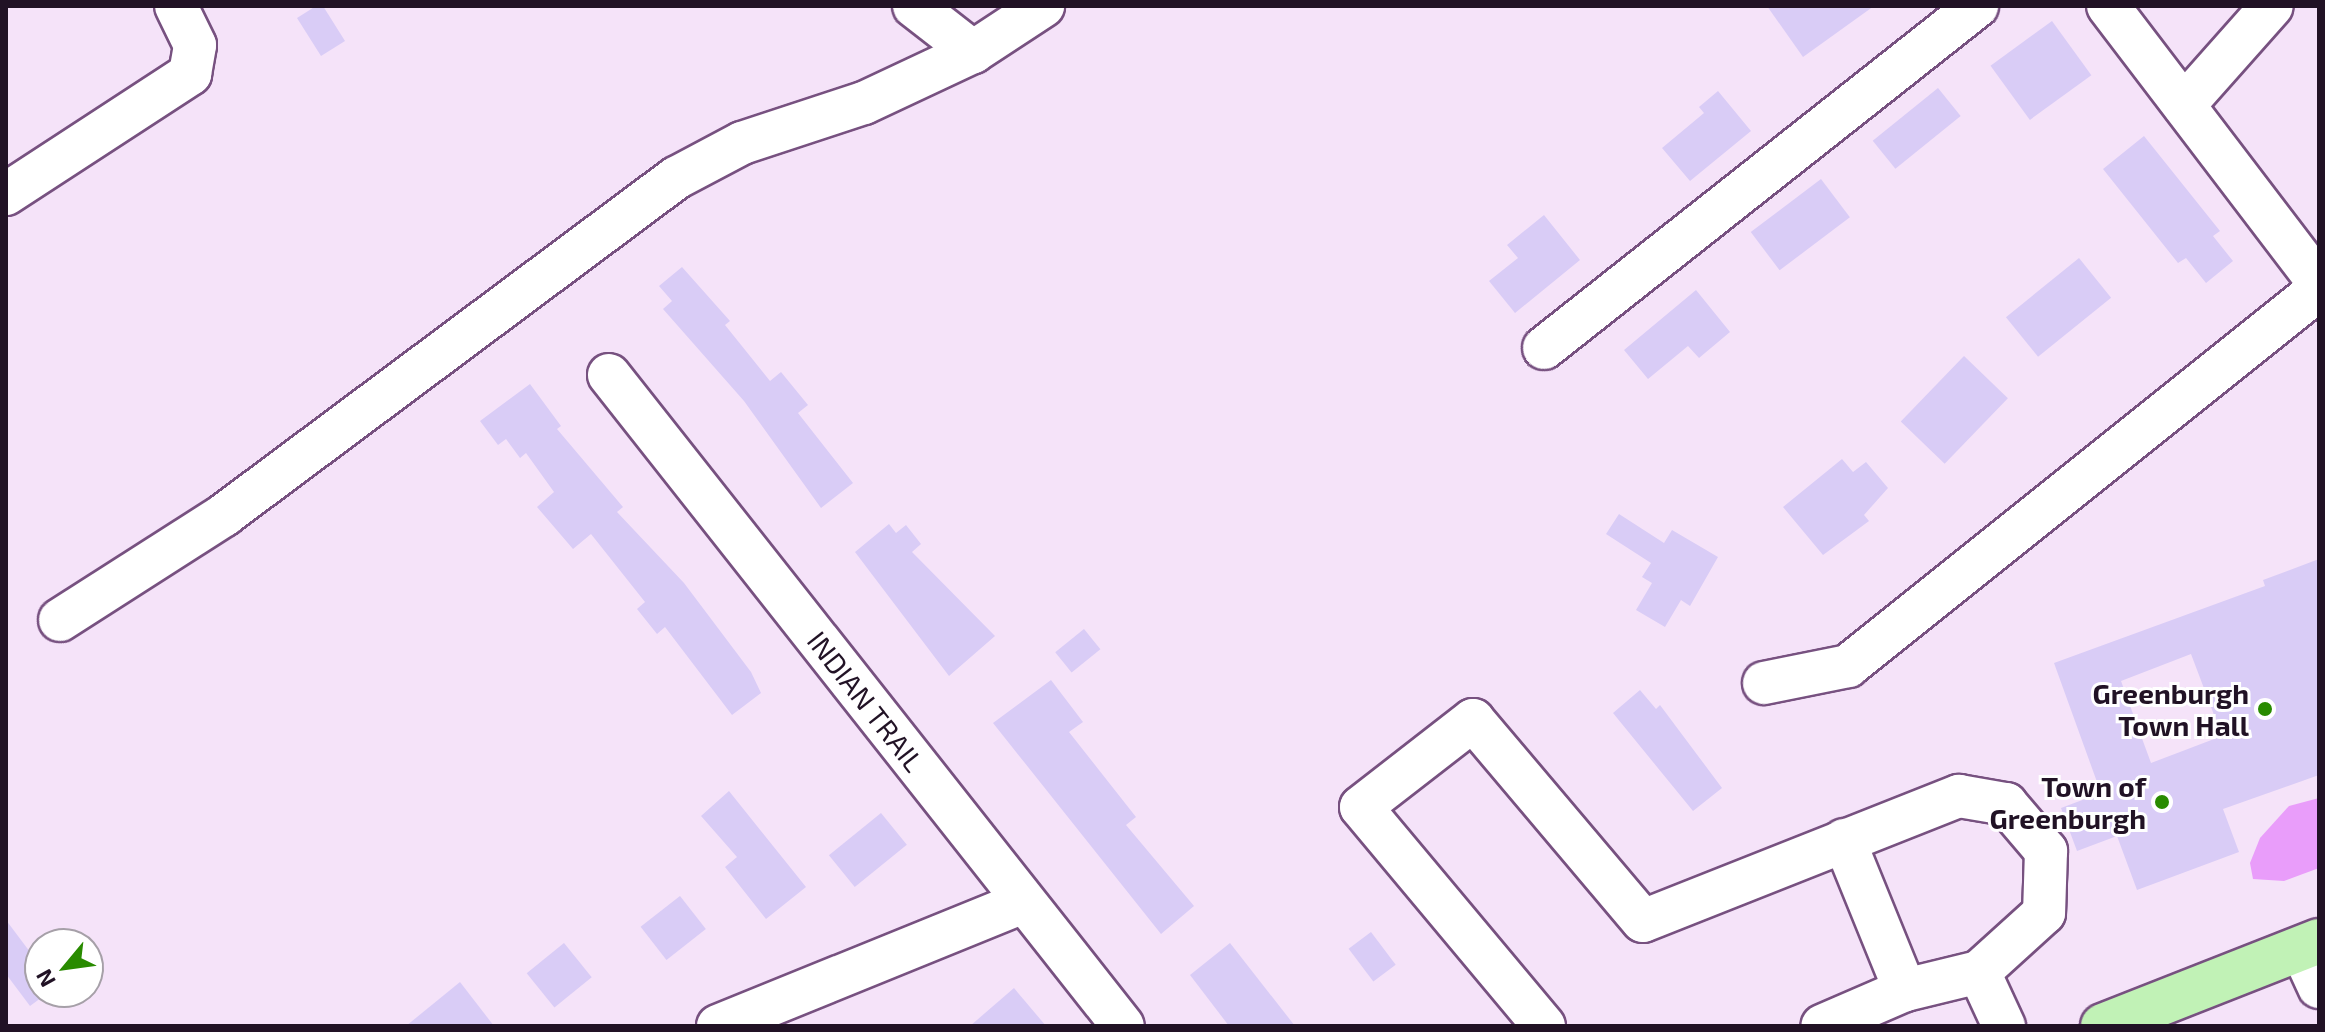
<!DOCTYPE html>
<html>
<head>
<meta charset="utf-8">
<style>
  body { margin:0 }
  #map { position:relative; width:2325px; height:1032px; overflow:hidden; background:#f5e3f9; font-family:"Exo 2",sans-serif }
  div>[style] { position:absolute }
  .water>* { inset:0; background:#e99dfa }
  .building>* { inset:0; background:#d9ccf6; transform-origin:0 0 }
  .roads { filter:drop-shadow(2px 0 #775180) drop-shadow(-2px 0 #775180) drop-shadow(0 2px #775180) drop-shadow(0 -2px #775180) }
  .minor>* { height:42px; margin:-21px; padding:0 21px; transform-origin:21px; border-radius:21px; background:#fff }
  .major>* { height:44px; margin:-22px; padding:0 22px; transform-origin:22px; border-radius:22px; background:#c1f2b6 }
  .dots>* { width:22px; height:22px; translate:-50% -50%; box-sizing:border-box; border:4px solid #fff; border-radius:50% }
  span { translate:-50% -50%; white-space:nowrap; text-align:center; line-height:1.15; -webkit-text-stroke:6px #fff; paint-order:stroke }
  .poi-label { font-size:28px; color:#211225; font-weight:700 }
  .right { translate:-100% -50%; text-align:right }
  .street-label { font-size:28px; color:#211225 }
  .frame { position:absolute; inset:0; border:8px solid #211225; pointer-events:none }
  .north { position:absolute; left:24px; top:928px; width:80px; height:80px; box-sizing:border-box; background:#fff; border:2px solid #a6a0a8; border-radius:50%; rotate:241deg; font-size:22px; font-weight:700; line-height:32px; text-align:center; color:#211225 }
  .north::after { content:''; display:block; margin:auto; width:28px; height:36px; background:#298b00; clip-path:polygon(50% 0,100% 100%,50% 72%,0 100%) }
</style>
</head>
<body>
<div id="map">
  <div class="water">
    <div style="clip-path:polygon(2319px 798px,2319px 868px,2284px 881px,2253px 879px,2250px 863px,2260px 838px,2289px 806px)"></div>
  </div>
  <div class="building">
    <div style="clip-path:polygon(316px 6px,323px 6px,345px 41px,321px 56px,297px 18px)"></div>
    <div style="clip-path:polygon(1767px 6px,1874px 6px,1803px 57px)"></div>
    <div style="left:2052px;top:21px;width:67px;height:76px;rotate:54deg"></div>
    <div style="left:1938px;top:88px;width:36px;height:84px;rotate:51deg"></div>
    <div style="clip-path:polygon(1718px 91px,1751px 131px,1690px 181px,1662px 148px,1704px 113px,1699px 107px)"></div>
    <div style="clip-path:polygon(2144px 136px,2220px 231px,2213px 236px,2233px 261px,2206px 283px,2186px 258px,2178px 263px,2103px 169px)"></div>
    <div style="left:1821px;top:179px;width:48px;height:88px;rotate:53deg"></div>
    <div style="clip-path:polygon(1544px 215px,1580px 260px,1515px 313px,1489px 281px,1518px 258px,1507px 245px)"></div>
    <div style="left:2079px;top:258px;width:51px;height:94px;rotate:51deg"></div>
    <div style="clip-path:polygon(682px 267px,730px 321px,725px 325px,770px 381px,781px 372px,808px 405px,798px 413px,853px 483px,821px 508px,744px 401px,663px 309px,672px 301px,659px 286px)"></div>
    <div style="clip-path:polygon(1696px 290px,1730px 332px,1699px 358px,1688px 346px,1648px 379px,1624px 350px)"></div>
    <div style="left:1964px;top:356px;width:61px;height:91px;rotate:44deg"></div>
    <div style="clip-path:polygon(530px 384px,561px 426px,557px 429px,623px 507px,617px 512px,684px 583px,751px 672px,761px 693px,732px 715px,665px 627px,657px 634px,637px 609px,645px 602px,591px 534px,573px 549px,537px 507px,554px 492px,526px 453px,520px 458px,506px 439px,498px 445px,480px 421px)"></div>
    <div style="clip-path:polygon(1842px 459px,1853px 472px,1866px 462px,1888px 488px,1864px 515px,1869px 521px,1823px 555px,1783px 507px)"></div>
    <div style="clip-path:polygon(1619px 514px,1664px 543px,1672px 530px,1718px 557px,1690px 606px,1681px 600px,1665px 627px,1636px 610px,1652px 583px,1642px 577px,1651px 563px,1606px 534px)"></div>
    <div style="clip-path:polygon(889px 524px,896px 533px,906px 525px,921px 544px,912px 552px,995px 636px,949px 676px,855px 552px)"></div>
    <div style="clip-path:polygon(evenodd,2319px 559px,2319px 775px,2223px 809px,2239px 852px,2137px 890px,2117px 836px,2077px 851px,2061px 808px,2101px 793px,2054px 663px,2265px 586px,2263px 580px,2319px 559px,2191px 654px,2222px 736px,2151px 763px,2121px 681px,2191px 654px)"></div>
    <div style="left:1084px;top:629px;width:26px;height:37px;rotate:51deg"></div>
    <div style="clip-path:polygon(1051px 680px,1083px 722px,1069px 732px,1136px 817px,1126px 825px,1194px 906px,1161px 934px,993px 723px)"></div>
    <div style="clip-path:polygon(1640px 690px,1656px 709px,1660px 705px,1722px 788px,1693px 811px,1613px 713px)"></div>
    <div style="clip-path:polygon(729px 791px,806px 887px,766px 919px,725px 867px,737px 857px,701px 816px)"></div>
    <div style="left:881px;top:813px;width:41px;height:67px;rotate:51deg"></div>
    <div style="left:680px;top:896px;width:42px;height:50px;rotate:52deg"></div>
    <div style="clip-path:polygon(6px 920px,30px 952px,40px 945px,40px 992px,49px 992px,30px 1006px,6px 974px)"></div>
    <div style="left:1371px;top:932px;width:41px;height:28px;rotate:53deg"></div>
    <div style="left:564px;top:943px;width:44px;height:48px;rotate:51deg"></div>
    <div style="clip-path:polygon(1230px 943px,1295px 1026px,1229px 1026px,1190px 975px)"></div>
    <div style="clip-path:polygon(460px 982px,494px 1026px,406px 1026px)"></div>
    <div style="clip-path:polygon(1014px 988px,1046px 1026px,970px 1026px)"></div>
  </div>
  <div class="roads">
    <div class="minor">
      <div style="left:914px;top:6px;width:75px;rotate:37.9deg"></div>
      <div style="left:2108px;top:6px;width:348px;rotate:52.7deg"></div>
      <div style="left:2184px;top:105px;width:132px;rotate:-48.4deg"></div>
      <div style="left:6px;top:194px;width:220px;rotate:-33.1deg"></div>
      <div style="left:190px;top:74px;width:29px;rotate:-80deg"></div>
      <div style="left:195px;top:45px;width:43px;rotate:-116deg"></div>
      <div style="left:1544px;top:348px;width:552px;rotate:-38.3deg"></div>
      <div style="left:609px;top:375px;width:829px;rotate:51.71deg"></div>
      <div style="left:60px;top:620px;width:195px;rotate:-32.6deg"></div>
      <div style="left:224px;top:515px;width:564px;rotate:-36.71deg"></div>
      <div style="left:676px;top:178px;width:75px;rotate:-27.9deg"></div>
      <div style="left:742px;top:143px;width:128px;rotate:-18.2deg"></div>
      <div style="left:864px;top:103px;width:120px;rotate:-25.1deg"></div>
      <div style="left:973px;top:52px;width:84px;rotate:-33.3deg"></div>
      <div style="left:1764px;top:683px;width:86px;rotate:-11.4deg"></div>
      <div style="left:1848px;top:666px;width:603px;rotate:-38.67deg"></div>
      <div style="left:1844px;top:840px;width:162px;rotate:67.9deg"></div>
      <div style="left:2301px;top:948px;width:43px;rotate:65.2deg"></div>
      <div style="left:1979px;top:972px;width:60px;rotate:65.2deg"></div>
      <div style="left:718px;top:1026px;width:330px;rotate:-22.1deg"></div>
      <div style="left:1544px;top:1026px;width:285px;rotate:-129.9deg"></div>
      <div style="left:1361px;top:807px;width:142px;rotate:-37.8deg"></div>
      <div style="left:1473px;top:720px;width:263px;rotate:49.8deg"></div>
      <div style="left:1643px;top:921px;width:340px;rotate:-21.6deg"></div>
      <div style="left:1959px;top:796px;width:48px;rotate:9.7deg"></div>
      <div style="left:2006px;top:804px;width:62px;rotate:49.6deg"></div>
      <div style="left:2046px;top:851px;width:62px;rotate:91.8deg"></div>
      <div style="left:2044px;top:913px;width:88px;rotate:137.8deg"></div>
      <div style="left:1979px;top:972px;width:76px;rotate:166.3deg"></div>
      <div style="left:1905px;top:990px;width:90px;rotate:156.6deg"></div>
    </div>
    <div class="major">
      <div style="left:2103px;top:1026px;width:232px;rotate:-21.5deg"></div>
    </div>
  </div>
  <div class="dots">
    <div style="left:2265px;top:709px;background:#298b00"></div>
    <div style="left:2162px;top:802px;background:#298b00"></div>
  </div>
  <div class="poi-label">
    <span class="right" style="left:2249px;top:709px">Greenburgh<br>Town Hall</span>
    <span class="right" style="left:2146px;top:802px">Town of<br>Greenburgh</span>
  </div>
  <div class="street-label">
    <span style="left:866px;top:701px;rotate:52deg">INDIAN TRAIL</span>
  </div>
  <div class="frame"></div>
  <div class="north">N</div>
</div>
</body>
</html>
